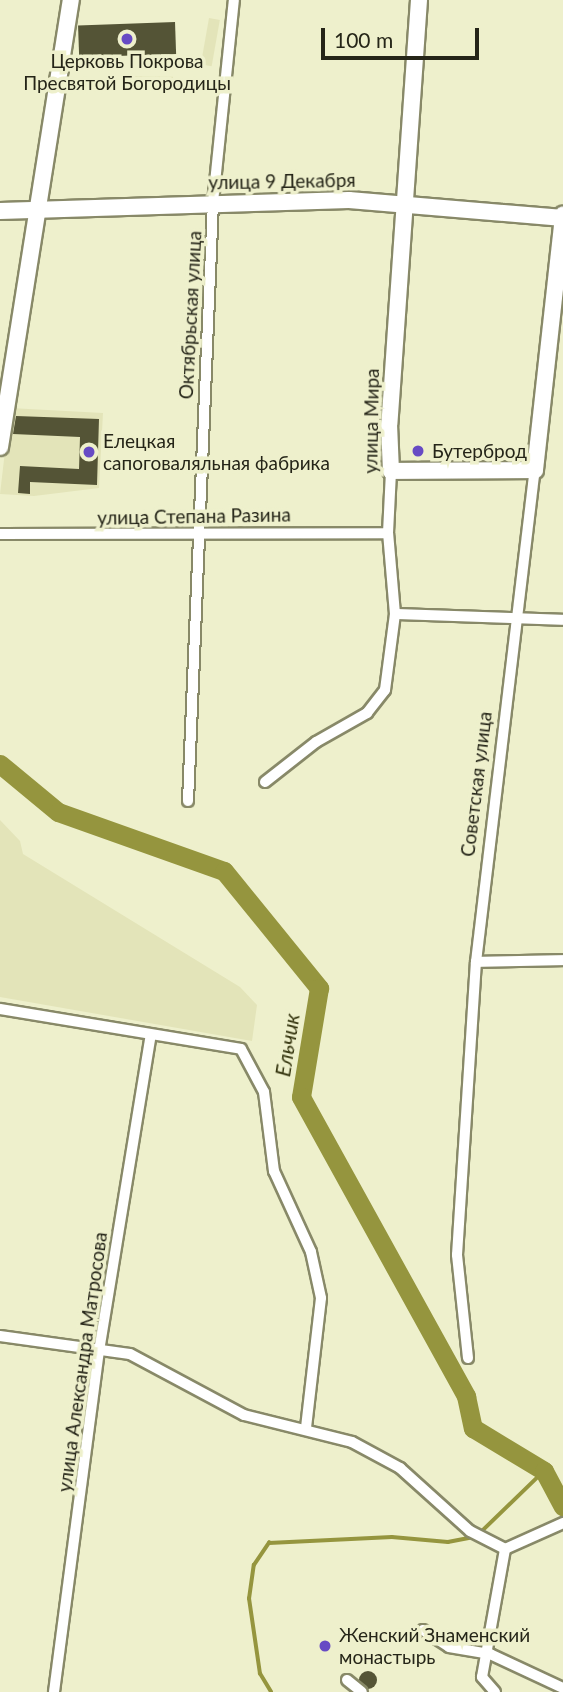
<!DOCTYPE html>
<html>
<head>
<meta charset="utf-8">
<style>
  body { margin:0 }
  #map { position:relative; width:563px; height:1692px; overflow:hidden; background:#eef0cc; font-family:Lato,sans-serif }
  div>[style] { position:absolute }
  .built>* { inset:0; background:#e3e4b9; transform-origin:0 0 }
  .stream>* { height:3.5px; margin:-1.75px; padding:0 1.75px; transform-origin:1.75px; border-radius:1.75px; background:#95953e }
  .river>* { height:19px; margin:-9.5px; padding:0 9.5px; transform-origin:9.5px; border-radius:9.5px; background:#95953e }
  .building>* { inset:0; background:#545436; transform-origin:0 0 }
  .round { border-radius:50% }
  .roads { filter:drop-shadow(2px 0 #888968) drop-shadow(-2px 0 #888968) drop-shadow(0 2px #888968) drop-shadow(0 -2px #888968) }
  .street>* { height:10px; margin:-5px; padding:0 5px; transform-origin:5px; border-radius:5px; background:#fff }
  .secondary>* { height:16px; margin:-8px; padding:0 8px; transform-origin:8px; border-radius:8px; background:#fff }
  .dots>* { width:19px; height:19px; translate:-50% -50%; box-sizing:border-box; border:4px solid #eef0cc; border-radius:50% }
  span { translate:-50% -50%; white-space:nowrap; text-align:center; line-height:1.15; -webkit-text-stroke:7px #eef0cc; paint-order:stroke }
  .poi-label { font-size:19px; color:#252518 }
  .left { translate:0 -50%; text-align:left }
  .street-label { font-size:19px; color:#252518 }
  .water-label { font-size:21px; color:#34340e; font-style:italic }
  .scale { position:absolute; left:321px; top:28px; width:158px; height:32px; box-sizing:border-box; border:4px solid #252518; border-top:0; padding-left:9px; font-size:21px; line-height:24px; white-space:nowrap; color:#252518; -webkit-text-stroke:5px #eef0cc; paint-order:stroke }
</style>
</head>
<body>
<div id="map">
  <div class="built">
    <div style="left:209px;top:18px;width:11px;height:47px;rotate:10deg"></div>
    <div style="left:125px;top:76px;width:48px;height:11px;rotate:1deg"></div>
    <div style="clip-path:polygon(10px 408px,103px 413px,99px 488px,34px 496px,0 494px)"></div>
    <div style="clip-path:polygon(0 820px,20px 841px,23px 854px,240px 987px,257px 1005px,252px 1041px,0 997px)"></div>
  </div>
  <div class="stream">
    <div style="left:481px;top:1532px;width:88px;rotate:-44.1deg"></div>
    <div style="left:271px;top:1692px;width:21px;rotate:-121deg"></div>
    <div style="left:260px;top:1674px;width:76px;rotate:-98.3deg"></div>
    <div style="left:249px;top:1599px;width:34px;rotate:-82deg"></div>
    <div style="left:254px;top:1565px;width:27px;rotate:-56deg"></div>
    <div style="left:269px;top:1543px;width:123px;rotate:-2.8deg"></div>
    <div style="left:392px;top:1537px;width:56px;rotate:5.1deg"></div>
    <div style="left:448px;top:1542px;width:26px;rotate:-11deg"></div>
  </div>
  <div class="river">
    <div style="left:0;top:764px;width:75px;rotate:39.6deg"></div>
    <div style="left:58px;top:812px;width:176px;rotate:19.6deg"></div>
    <div style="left:224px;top:871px;width:151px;rotate:50.9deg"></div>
    <div style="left:319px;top:988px;width:110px;rotate:99.4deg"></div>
    <div style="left:301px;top:1097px;width:342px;rotate:61.1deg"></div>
    <div style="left:466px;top:1396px;width:33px;rotate:78deg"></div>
    <div style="left:473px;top:1428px;width:83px;rotate:31.2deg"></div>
    <div style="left:544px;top:1471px;width:40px;rotate:62deg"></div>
  </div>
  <div class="building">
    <div style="left:175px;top:22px;width:32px;height:97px;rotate:88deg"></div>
    <div style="clip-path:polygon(16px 416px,99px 419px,97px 485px,30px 482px,30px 494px,18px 493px,20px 466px,79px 469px,80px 437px,13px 434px)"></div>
    <div class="round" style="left:359px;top:1671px;width:18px;height:18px"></div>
  </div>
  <div class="roads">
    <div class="street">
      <div style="left:0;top:534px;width:388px;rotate:-0.1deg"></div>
      <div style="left:395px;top:614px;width:168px;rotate:2deg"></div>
      <div style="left:265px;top:782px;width:65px;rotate:-38.1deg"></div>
      <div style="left:316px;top:742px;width:59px;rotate:-29.6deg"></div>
      <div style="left:367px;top:713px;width:29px;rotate:-52deg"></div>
      <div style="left:385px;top:690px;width:77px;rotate:-82.5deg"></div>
      <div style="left:395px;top:614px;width:81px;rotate:-94.9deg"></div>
      <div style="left:388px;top:533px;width:62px;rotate:-87.2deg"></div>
      <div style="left:188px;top:801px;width:600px;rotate:-87.61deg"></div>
      <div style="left:213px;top:202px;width:203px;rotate:-84.1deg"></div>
      <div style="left:476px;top:962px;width:87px;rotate:-1.3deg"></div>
      <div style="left:0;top:1009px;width:244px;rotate:9.4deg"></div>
      <div style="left:241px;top:1049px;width:49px;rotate:61.9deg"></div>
      <div style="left:264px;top:1092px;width:80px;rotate:82.8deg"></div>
      <div style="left:274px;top:1171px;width:89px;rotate:65.4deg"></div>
      <div style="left:311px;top:1252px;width:47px;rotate:77.7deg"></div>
      <div style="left:321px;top:1298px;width:131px;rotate:96.6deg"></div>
      <div style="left:0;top:1336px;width:131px;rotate:7.9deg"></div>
      <div style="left:130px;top:1354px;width:129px;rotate:28.2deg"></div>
      <div style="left:244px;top:1415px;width:111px;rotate:14deg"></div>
      <div style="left:352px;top:1442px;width:55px;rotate:28.4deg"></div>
      <div style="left:400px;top:1468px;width:94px;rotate:42deg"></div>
      <div style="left:470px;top:1531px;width:39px;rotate:27deg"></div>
      <div style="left:468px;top:1358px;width:104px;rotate:-96.1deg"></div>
      <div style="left:457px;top:1255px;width:294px;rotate:-86.3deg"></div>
      <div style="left:476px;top:962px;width:496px;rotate:-83.2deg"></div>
      <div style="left:423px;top:1630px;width:31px;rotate:33deg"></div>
      <div style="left:449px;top:1647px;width:42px;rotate:9.7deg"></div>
      <div style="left:490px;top:1654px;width:81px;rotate:25deg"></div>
      <div style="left:347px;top:1680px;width:19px;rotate:39deg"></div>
      <div style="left:54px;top:1692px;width:344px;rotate:-82.5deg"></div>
      <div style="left:99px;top:1351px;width:317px;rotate:-80.7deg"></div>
      <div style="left:495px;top:1692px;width:20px;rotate:-131deg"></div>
      <div style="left:482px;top:1677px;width:130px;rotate:-79.8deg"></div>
      <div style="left:505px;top:1549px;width:64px;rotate:-24.1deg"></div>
    </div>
    <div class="secondary">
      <div style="left:419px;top:0;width:425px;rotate:94deg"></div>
      <div style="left:389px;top:424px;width:47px;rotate:87.6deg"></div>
      <div style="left:391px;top:471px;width:144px;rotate:-0.4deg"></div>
      <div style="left:535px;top:470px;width:257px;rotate:-83.7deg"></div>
      <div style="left:0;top:211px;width:349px;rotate:-1.8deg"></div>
      <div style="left:349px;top:200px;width:215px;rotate:4.8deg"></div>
      <div style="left:0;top:447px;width:453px;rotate:-81deg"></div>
    </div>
  </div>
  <div class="dots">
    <div style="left:127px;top:39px;background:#674bc4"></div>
    <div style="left:418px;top:451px;background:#674bc4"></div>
    <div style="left:89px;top:452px;background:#674bc4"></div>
    <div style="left:325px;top:1646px;background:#674bc4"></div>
  </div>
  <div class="poi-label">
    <span style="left:127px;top:72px">Церковь Покрова<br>Пресвятой Богородицы</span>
    <span class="left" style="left:103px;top:452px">Елецкая<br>сапоговаляльная фабрика</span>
    <span class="left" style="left:432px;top:451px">Бутерброд</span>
    <span class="left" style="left:339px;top:1646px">Женский Знаменский<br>монастырь</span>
  </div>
  <div class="street-label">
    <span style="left:282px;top:181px;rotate:-1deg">улица 9 Декабря</span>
    <span style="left:190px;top:315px;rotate:-87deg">Октябрьская улица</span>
    <span style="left:371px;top:421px;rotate:-89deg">улица Мира</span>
    <span style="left:194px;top:516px;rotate:-1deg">улица Степана Разина</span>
    <span style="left:476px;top:784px;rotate:-83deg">Советская улица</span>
    <span style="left:82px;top:1362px;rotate:-82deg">улица Александра Матросова</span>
  </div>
  <div class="water-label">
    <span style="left:287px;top:1045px;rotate:-81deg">Ельчик</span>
  </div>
  <div class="scale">100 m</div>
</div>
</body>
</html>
